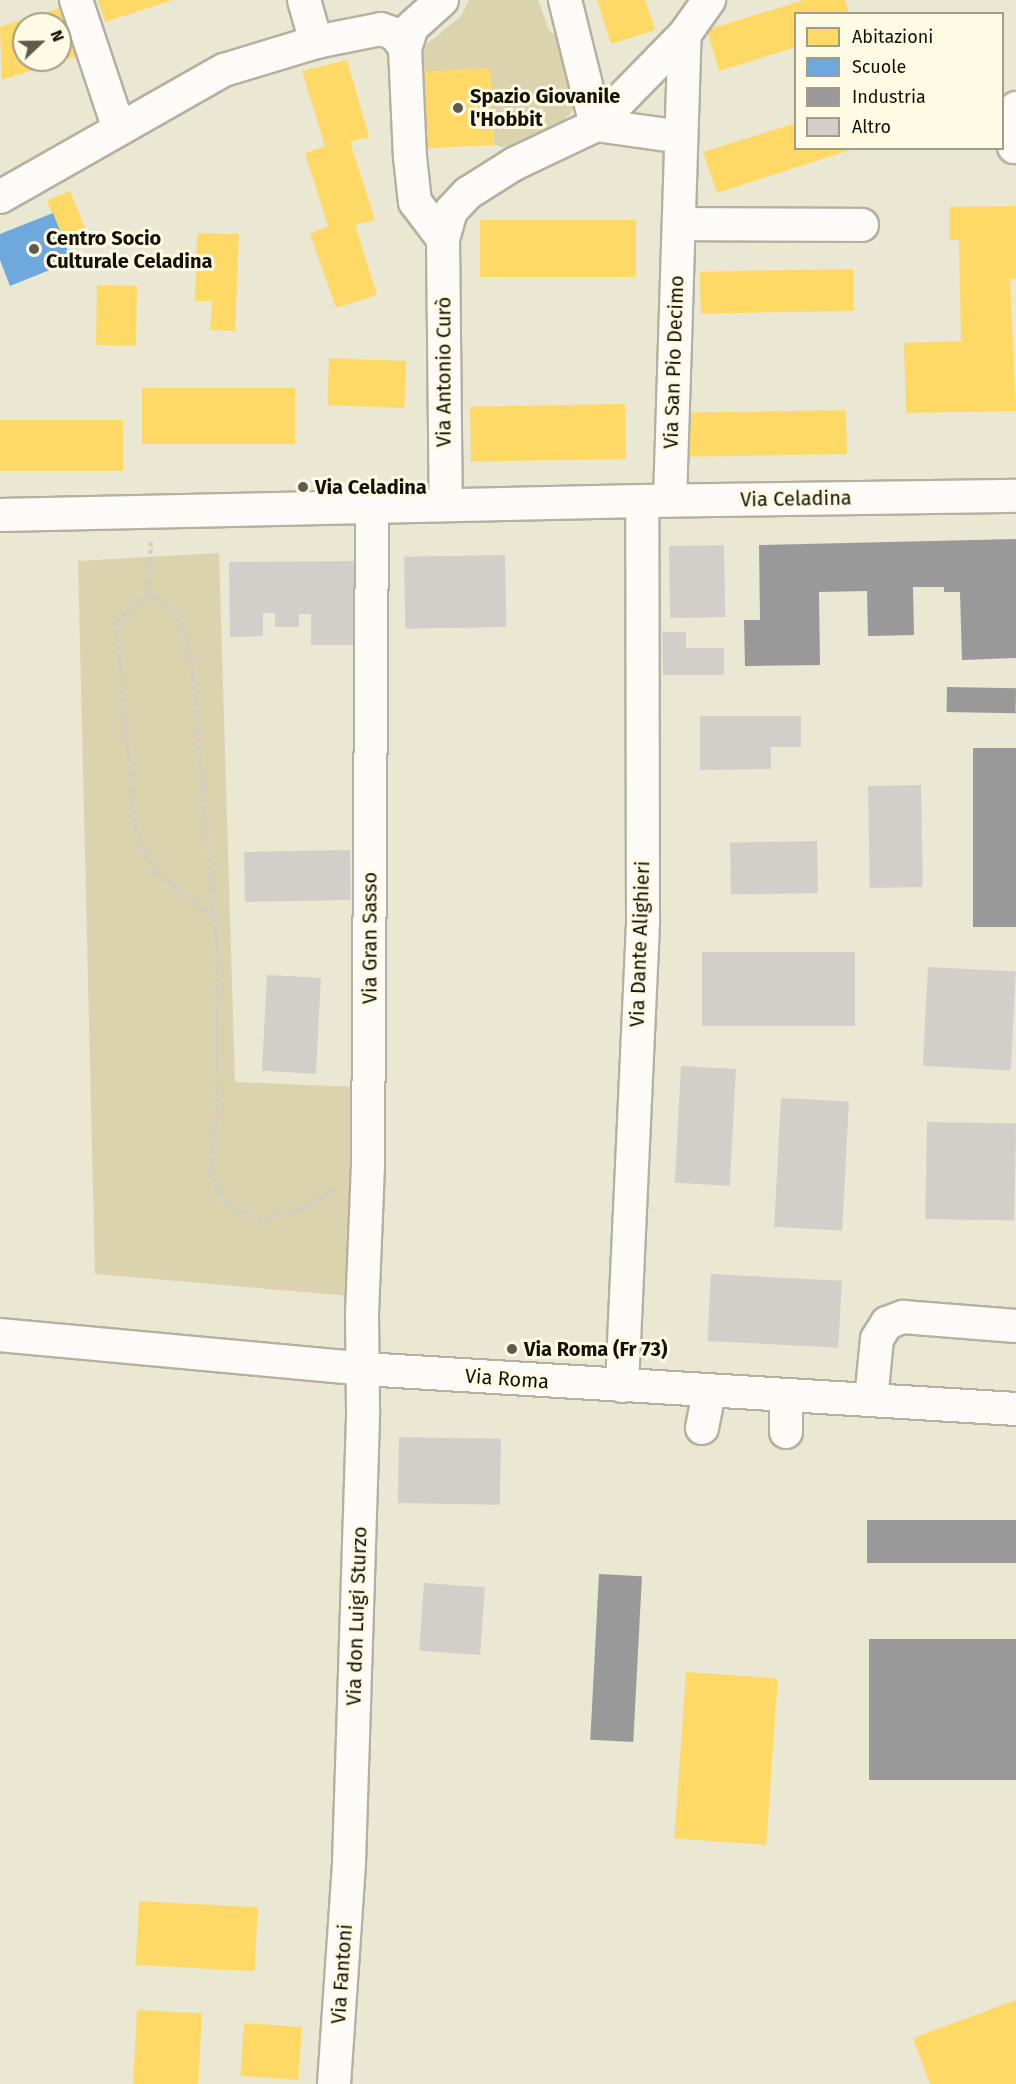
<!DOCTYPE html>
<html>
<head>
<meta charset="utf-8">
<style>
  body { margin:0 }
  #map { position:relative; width:1016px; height:2084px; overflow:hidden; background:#eae7d2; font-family:"Fira Sans",sans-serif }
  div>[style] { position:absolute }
  .green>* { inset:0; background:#dad3ae }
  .homes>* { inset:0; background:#ffd966; transform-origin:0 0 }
  .schools>* { inset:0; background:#6fa8dc }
  .industry>* { inset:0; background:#999; transform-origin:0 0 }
  .building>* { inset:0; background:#d2ceca; transform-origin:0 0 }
  .path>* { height:4px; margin-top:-2px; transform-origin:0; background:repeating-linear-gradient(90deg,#d0cec9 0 4.5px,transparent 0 7.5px) }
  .roads { filter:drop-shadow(2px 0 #b4b1a1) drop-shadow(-2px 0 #b4b1a1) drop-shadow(0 2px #b4b1a1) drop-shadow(0 -2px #b4b1a1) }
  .minor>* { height:32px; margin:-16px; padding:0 16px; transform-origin:16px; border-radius:16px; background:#fcfbf8 }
  .dots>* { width:16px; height:16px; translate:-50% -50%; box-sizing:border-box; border:3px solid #fffae4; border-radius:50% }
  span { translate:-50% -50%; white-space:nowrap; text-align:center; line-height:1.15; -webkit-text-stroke:6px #fffae4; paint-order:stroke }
  .poi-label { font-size:20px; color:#141105; font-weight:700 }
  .left { translate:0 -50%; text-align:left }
  .street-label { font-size:20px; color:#141105 }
  .legend { position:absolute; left:794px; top:12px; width:210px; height:138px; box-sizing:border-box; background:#fffae4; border:2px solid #a19d8b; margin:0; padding:8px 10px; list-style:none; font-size:18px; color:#141105 }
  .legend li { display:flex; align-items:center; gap:12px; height:30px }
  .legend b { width:30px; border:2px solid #a19d8b }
  .north { position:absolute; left:12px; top:12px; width:60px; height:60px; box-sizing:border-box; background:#fffae4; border:2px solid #a19d8b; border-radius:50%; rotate:68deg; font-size:16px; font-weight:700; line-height:24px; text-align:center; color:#141105 }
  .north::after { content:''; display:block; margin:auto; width:21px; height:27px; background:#5f5c4d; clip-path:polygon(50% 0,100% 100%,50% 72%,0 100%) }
</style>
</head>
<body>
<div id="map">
  <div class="green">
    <div style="clip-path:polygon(469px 0,538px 0,549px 30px,559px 39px,576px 98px,572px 112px,562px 121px,509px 148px,494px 145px,490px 69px,422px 72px,422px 48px,461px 16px)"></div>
    <div style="clip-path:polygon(219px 553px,235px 1082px,355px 1087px,351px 1296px,95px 1274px,78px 561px)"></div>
  </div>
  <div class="homes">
    <div style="clip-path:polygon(98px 0,173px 0,105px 22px)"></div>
    <div style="clip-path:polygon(597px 0,645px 0,655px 30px,611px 44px)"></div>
    <div style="clip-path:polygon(804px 0,845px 0,849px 14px,796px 14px,796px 47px,719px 71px,707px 30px)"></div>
    <div style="clip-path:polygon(evenodd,63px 7px,78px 56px,2px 80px,0 27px,63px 7px,24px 24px,60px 24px,60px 60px,24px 60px,24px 24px)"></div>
    <div style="clip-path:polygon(347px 60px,369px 137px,350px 142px,375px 220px,355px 225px,377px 295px,336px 308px,310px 234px,328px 226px,305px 153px,325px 146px,302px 71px)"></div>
    <div style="left:490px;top:68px;width:77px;height:68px;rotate:87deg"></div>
    <div style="clip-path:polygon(796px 123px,796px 148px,853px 149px,717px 193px,703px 152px)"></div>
    <div style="left:70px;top:191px;width:41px;height:25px;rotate:68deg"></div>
    <div style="clip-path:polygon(1016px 206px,1016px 279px,1010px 279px,1016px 411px,906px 413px,904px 343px,961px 341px,959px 240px,949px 240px,949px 207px)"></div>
    <div style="left:480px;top:220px;width:156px;height:57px"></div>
    <div style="clip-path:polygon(197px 233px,239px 234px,235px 331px,210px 330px,212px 301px,195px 301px)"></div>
    <div style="left:853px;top:269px;width:42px;height:153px;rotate:89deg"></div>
    <div style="left:97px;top:285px;width:40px;height:60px;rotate:1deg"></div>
    <div style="left:406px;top:361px;width:47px;height:77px;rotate:92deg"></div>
    <div style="left:142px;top:388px;width:153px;height:56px"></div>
    <div style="left:625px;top:404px;width:55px;height:155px;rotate:89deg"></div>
    <div style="left:846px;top:410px;width:44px;height:160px;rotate:89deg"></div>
    <div style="left:0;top:420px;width:123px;height:51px"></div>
    <div style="left:686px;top:1672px;width:92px;height:167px;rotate:4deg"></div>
    <div style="left:139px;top:1901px;width:119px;height:64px;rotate:3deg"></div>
    <div style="clip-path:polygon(1016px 2000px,1016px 2084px,930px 2084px,913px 2038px)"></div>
    <div style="left:137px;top:2010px;width:65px;height:74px;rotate:3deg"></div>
    <div style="left:244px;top:2023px;width:58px;height:53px;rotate:4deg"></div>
  </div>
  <div class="schools">
    <div style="clip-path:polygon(53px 213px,72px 261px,10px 286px,0 260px,0 234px)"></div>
  </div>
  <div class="industry">
    <div style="clip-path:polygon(1016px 539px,1016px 658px,962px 660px,960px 592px,944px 592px,944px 587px,913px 587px,914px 635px,868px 636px,867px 591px,819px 592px,820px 665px,745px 666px,744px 620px,760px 620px,759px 545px)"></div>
    <div style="left:947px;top:687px;width:69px;height:25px;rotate:1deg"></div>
    <div style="left:1016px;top:748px;width:179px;height:43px;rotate:90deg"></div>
    <div style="left:1016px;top:1520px;width:43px;height:149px;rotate:90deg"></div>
    <div style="left:599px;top:1574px;width:43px;height:166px;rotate:3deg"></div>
    <div style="left:1016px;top:1639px;width:141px;height:147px;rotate:90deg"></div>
  </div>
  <div class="building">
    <div style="left:724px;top:545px;width:72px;height:55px;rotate:89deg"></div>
    <div style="left:505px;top:555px;width:72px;height:101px;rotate:89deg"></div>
    <div style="clip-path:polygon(355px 561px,356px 645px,311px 645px,311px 614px,299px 614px,299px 627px,275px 627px,275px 613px,263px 613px,263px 636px,230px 637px,229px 562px)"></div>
    <div style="clip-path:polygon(662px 632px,686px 632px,686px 648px,724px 648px,724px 675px,663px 675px)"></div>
    <div style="clip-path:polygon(700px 716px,801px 716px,801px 747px,771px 747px,771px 769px,700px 770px)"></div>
    <div style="left:921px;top:785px;width:102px;height:53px;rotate:89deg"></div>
    <div style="left:817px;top:841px;width:52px;height:87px;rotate:89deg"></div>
    <div style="left:350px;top:850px;width:50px;height:106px;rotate:89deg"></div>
    <div style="left:702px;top:952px;width:153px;height:74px"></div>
    <div style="left:928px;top:967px;width:88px;height:99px;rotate:3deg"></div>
    <div style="left:267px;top:975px;width:54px;height:96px;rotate:3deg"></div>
    <div style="left:681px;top:1066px;width:55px;height:117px;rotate:3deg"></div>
    <div style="left:781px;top:1098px;width:68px;height:129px;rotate:3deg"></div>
    <div style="left:927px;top:1122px;width:89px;height:97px;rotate:1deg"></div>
    <div style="left:711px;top:1274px;width:131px;height:67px;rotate:3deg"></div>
    <div style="left:399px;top:1437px;width:102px;height:66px;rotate:1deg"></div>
    <div style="left:424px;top:1583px;width:61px;height:68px;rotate:4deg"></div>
  </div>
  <div class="path">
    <div style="left:151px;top:542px;width:52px;rotate:93.3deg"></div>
    <div style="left:148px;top:594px;width:31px;rotate:33deg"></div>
    <div style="left:174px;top:611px;width:41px;rotate:67.2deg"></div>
    <div style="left:190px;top:649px;width:300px;rotate:84.8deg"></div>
    <div style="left:217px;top:948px;width:165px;rotate:90deg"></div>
    <div style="left:217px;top:1113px;width:58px;rotate:96.9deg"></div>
    <div style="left:210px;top:1171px;width:32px;rotate:68deg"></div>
    <div style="left:222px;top:1201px;width:40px;rotate:28deg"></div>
    <div style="left:257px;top:1220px;width:49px;rotate:-14deg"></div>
    <div style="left:305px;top:1208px;width:36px;rotate:-34deg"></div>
    <div style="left:148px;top:594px;width:43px;rotate:137.8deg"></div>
    <div style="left:116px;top:623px;width:205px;rotate:84.7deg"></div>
    <div style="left:135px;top:827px;width:49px;rotate:67.1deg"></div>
    <div style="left:154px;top:872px;width:71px;rotate:37deg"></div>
  </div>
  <div class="roads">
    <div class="minor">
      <div style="left:76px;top:0;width:136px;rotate:71.6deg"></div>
      <div style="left:304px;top:0;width:44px;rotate:74.1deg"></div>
      <div style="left:442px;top:0;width:40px;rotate:138deg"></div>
      <div style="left:412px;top:27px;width:22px;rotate:108deg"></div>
      <div style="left:405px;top:48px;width:109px;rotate:87.4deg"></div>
      <div style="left:410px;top:157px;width:45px;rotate:83.7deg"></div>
      <div style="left:415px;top:202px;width:46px;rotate:52.9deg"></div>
      <div style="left:443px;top:239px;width:266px;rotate:89.4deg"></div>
      <div style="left:565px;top:0;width:129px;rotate:76.1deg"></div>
      <div style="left:596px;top:125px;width:86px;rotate:8deg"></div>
      <div style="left:1014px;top:147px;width:39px;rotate:-87deg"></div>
      <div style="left:0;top:197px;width:257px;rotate:-29.6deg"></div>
      <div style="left:224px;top:70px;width:96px;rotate:-16.9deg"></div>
      <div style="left:316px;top:42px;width:66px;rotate:-11.3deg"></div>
      <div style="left:381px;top:29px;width:15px;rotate:20deg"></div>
      <div style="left:395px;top:34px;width:17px;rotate:54deg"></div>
      <div style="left:679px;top:224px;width:183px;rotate:0.3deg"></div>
      <div style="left:443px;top:239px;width:29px;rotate:-74deg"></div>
      <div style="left:451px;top:211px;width:25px;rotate:-47deg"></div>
      <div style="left:468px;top:193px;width:54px;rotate:-32.2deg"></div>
      <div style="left:514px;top:164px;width:91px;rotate:-25.4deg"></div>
      <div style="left:596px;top:125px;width:127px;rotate:-45.6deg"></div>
      <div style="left:685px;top:34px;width:42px;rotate:-54.8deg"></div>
      <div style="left:670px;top:500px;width:466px;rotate:-88.2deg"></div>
      <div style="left:0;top:515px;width:642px;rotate:-1.25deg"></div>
      <div style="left:642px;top:501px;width:374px;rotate:-0.8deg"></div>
      <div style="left:0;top:1335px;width:366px;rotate:5.3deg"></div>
      <div style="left:364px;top:1369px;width:653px;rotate:3.51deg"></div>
      <div style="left:622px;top:1386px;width:467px;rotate:-87.4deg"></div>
      <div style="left:643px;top:919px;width:418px;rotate:-90.1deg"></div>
      <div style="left:871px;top:1400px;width:61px;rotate:-84.4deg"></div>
      <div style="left:877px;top:1339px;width:19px;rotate:-58deg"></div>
      <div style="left:887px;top:1323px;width:17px;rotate:-21deg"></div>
      <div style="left:903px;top:1317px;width:113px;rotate:4.6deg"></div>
      <div style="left:702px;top:1428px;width:38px;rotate:-79deg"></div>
      <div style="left:786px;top:1432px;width:36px;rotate:-90deg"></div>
      <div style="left:334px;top:2084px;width:222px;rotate:-86.1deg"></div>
      <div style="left:349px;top:1863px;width:453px;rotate:-88.2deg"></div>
      <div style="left:363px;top:1410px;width:96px;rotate:-90.6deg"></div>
      <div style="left:362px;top:1314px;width:148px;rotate:-87.7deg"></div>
      <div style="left:368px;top:1166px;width:659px;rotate:-89.65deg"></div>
    </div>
  </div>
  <div class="dots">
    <div style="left:458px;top:108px;background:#5f5c4d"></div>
    <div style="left:34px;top:249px;background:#5f5c4d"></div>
    <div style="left:303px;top:487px;background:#5f5c4d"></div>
    <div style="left:512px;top:1349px;background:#5f5c4d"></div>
  </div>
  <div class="poi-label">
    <span class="left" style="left:470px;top:108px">Spazio Giovanile<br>l'Hobbit</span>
    <span class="left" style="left:46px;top:250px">Centro Socio<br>Culturale Celadina</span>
    <span class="left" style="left:315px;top:487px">Via Celadina</span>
    <span class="left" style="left:524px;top:1349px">Via Roma (Fr 73)</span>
  </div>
  <div class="street-label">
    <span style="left:674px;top:362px;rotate:-88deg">Via San Pio Decimo</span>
    <span style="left:444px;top:372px;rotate:-90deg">Via Antonio Curò</span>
    <span style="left:796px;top:499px;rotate:-1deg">Via Celadina</span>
    <span style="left:370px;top:938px;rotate:-90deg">Via Gran Sasso</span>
    <span style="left:640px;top:944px;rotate:-88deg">Via Dante Alighieri</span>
    <span style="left:507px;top:1379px;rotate:4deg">Via Roma</span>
    <span style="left:357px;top:1616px;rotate:-88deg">Via don Luigi Sturzo</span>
    <span style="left:342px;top:1974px;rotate:-86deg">Via Fantoni</span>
  </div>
  <ul class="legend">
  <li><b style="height:16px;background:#ffd966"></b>Abitazioni</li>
  <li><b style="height:16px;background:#6fa8dc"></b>Scuole</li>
  <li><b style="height:16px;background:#999"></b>Industria</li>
  <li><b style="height:16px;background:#d2ceca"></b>Altro</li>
  </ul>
  <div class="north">N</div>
</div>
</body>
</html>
